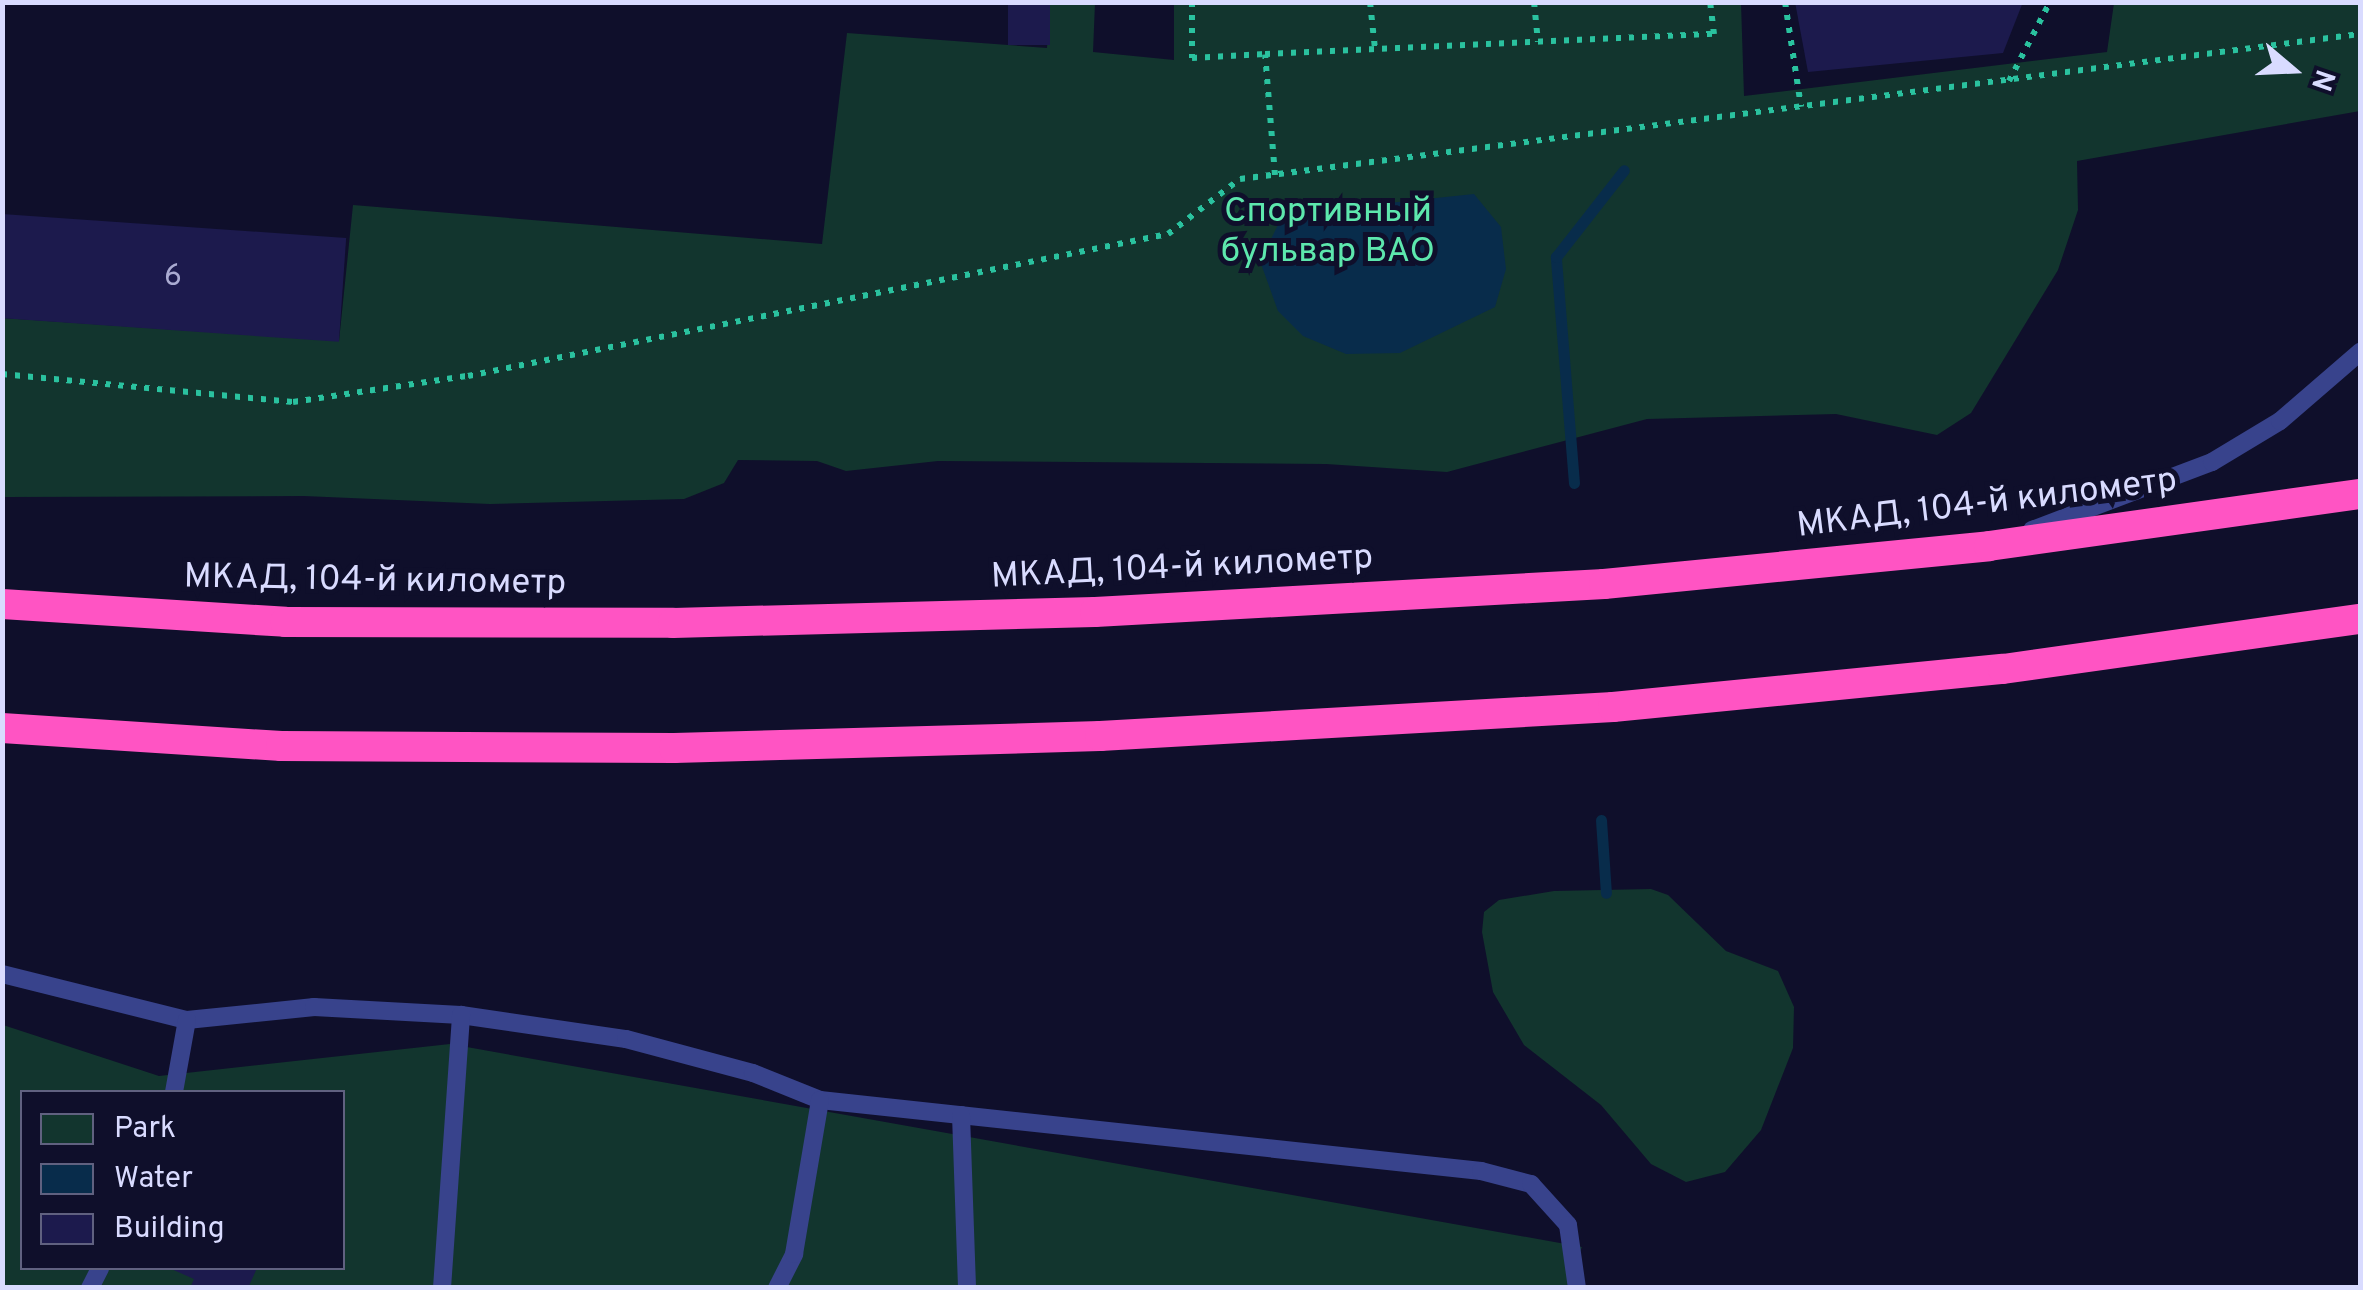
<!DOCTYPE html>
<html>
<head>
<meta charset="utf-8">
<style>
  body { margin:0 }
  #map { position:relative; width:2363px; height:1290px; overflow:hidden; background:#0f0f2b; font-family:Overpass,sans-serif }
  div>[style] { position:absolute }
  .green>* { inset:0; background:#12352e }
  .water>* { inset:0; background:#082c4b }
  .stream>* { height:11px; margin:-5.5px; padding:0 5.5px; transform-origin:5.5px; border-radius:5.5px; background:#082c4b }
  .building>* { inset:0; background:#1c1a4d; transform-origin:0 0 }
  .path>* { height:6px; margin-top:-3px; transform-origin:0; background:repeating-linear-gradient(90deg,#2ac29f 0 5px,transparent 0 13px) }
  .lane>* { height:18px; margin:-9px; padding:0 9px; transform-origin:9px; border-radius:9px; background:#38438c }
  .highway>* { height:30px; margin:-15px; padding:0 15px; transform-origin:15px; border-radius:15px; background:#ff54c3 }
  span { translate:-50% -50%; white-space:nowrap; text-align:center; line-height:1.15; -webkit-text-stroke:10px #0f0f2b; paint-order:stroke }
  .number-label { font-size:30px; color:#aaabd2 }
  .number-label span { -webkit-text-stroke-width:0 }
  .park-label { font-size:35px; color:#5de7ad }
  .street-label { font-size:35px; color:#d9dbff }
  .frame { position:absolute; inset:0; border:5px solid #d9dbff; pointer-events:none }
  .legend { position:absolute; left:20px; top:1090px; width:325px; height:180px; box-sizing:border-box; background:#0f0f2b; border:2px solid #606180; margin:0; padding:12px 18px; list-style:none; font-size:30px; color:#d9dbff }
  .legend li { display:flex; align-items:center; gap:20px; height:50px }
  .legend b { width:50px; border:2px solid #606180 }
  .north { position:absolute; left:2243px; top:20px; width:100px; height:100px; -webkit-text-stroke:8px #0f0f2b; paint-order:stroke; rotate:109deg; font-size:28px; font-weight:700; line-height:40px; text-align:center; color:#d9dbff }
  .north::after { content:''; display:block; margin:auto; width:35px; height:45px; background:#d9dbff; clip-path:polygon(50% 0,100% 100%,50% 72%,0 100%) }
</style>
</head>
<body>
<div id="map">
  <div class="green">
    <div style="clip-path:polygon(1050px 3px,1095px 3px,1093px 52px,1174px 60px,1174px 3px,1741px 3px,1744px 96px,2107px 52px,2114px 3px,2360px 3px,2360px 111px,2077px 161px,2078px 210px,2058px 270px,1971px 413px,1937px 435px,1836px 414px,1647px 419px,1447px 472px,1326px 464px,938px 461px,846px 471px,817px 461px,738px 460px,724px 483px,684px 499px,490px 504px,304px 496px,3px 497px,3px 318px,339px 341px,353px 205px,822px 244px,847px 33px,1047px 48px)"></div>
    <div style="clip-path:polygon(1651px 889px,1668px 895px,1726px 951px,1778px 971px,1794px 1007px,1793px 1048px,1761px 1130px,1725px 1172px,1686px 1182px,1651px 1164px,1601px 1105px,1524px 1045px,1493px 992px,1482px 932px,1484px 912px,1499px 900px,1554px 891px)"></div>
    <div style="clip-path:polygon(evenodd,3px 1025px,159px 1076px,450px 1044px,1582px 1247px,1566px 1288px,3px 1288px,3px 1025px,22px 1092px,342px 1092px,342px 1268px,22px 1268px,22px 1092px)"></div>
  </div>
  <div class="water">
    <div style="clip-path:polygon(1474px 194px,1501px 227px,1506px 269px,1495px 307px,1400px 353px,1346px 354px,1303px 336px,1278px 311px,1260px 261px,1279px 223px,1360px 206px)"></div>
  </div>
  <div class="stream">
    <div style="left:1574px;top:483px;width:227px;rotate:-94.6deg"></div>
    <div style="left:1556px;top:257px;width:110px;rotate:-52deg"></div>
    <div style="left:1601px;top:820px;width:73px;rotate:86.1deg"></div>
  </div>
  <div class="building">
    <div style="left:1008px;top:2px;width:42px;height:43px"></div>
    <div style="clip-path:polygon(1795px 2px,2023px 2px,2003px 53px,1808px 72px)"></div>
    <div style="left:2px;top:214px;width:345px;height:104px;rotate:4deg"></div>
    <div style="clip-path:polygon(169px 1268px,257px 1268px,248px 1288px,190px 1288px,194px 1279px)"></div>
  </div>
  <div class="path">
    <div style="left:1192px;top:2px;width:56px;rotate:90deg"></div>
    <div style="left:1192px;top:58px;width:73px;rotate:-3.1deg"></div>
    <div style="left:1370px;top:2px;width:47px;rotate:83.9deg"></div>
    <div style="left:1534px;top:2px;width:40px;rotate:84.3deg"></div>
    <div style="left:1785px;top:2px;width:106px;rotate:81.3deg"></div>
    <div style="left:2009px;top:81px;width:89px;rotate:-62.6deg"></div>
    <div style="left:1275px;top:175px;width:121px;rotate:-94.7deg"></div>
    <div style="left:1265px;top:54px;width:449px;rotate:-2.6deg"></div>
    <div style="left:1714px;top:34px;width:32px;rotate:-97deg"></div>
    <div style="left:2px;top:374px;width:292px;rotate:5.5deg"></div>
    <div style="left:293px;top:402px;width:177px;rotate:-8.5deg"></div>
    <div style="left:468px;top:376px;width:714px;rotate:-11.47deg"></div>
    <div style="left:1168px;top:234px;width:91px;rotate:-37.4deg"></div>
    <div style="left:1240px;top:179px;width:1129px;rotate:-7.38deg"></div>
  </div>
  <div class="lane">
    <div style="left:2032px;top:530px;width:192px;rotate:-20.7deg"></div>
    <div style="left:2212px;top:462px;width:79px;rotate:-31.1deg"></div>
    <div style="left:2280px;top:421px;width:106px;rotate:-40.8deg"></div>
    <div style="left:2px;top:974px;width:191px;rotate:14deg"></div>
    <div style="left:187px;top:1020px;width:128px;rotate:-5.8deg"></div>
    <div style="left:314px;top:1007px;width:147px;rotate:3.1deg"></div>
    <div style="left:461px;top:1015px;width:167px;rotate:8.3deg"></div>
    <div style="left:626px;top:1039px;width:131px;rotate:15deg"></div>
    <div style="left:753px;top:1073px;width:72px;rotate:21.9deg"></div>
    <div style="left:820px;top:1100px;width:665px;rotate:6.13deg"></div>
    <div style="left:1481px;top:1171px;width:52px;rotate:14.6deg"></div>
    <div style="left:1531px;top:1184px;width:55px;rotate:47.9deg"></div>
    <div style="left:1568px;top:1225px;width:64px;rotate:81.9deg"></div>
    <div style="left:174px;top:1092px;width:73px;rotate:-79.8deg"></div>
    <div style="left:961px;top:1115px;width:173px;rotate:88deg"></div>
    <div style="left:90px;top:1288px;width:22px;rotate:-63deg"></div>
    <div style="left:442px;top:1288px;width:274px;rotate:-86deg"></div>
    <div style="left:777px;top:1288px;width:38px;rotate:-63deg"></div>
    <div style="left:794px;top:1254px;width:156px;rotate:-80.4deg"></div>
  </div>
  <div class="highway">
    <div style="left:2px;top:604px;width:284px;rotate:3.6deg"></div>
    <div style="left:285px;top:622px;width:388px;rotate:0.1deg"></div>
    <div style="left:673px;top:623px;width:422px;rotate:-1.5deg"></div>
    <div style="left:1095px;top:612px;width:510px;rotate:-3.15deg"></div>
    <div style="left:1604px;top:584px;width:387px;rotate:-5.6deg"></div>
    <div style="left:1989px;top:546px;width:375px;rotate:-8deg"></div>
    <div style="left:2px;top:728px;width:280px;rotate:3.7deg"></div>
    <div style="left:281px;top:746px;width:393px;rotate:0.3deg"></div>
    <div style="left:674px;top:748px;width:426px;rotate:-1.6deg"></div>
    <div style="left:1100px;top:736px;width:514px;rotate:-3.24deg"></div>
    <div style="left:1613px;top:707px;width:392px;rotate:-5.6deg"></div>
    <div style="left:2003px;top:669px;width:360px;rotate:-8deg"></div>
  </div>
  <div class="number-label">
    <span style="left:173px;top:278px">6</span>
  </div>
  <div class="park-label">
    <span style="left:1328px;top:232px">Спортивный<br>бульвар ВАО</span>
  </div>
  <div class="street-label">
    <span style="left:1987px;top:504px;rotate:-7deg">МКАД, 104-й километр</span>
    <span style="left:1182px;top:568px;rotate:-3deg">МКАД, 104-й километр</span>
    <span style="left:375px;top:581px;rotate:1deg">МКАД, 104-й километр</span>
  </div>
  <div class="frame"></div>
  <ul class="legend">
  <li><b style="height:28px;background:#12352e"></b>Park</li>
  <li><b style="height:28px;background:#082c4b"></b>Water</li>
  <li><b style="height:28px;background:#1c1a4d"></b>Building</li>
  </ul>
  <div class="north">N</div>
</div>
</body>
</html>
